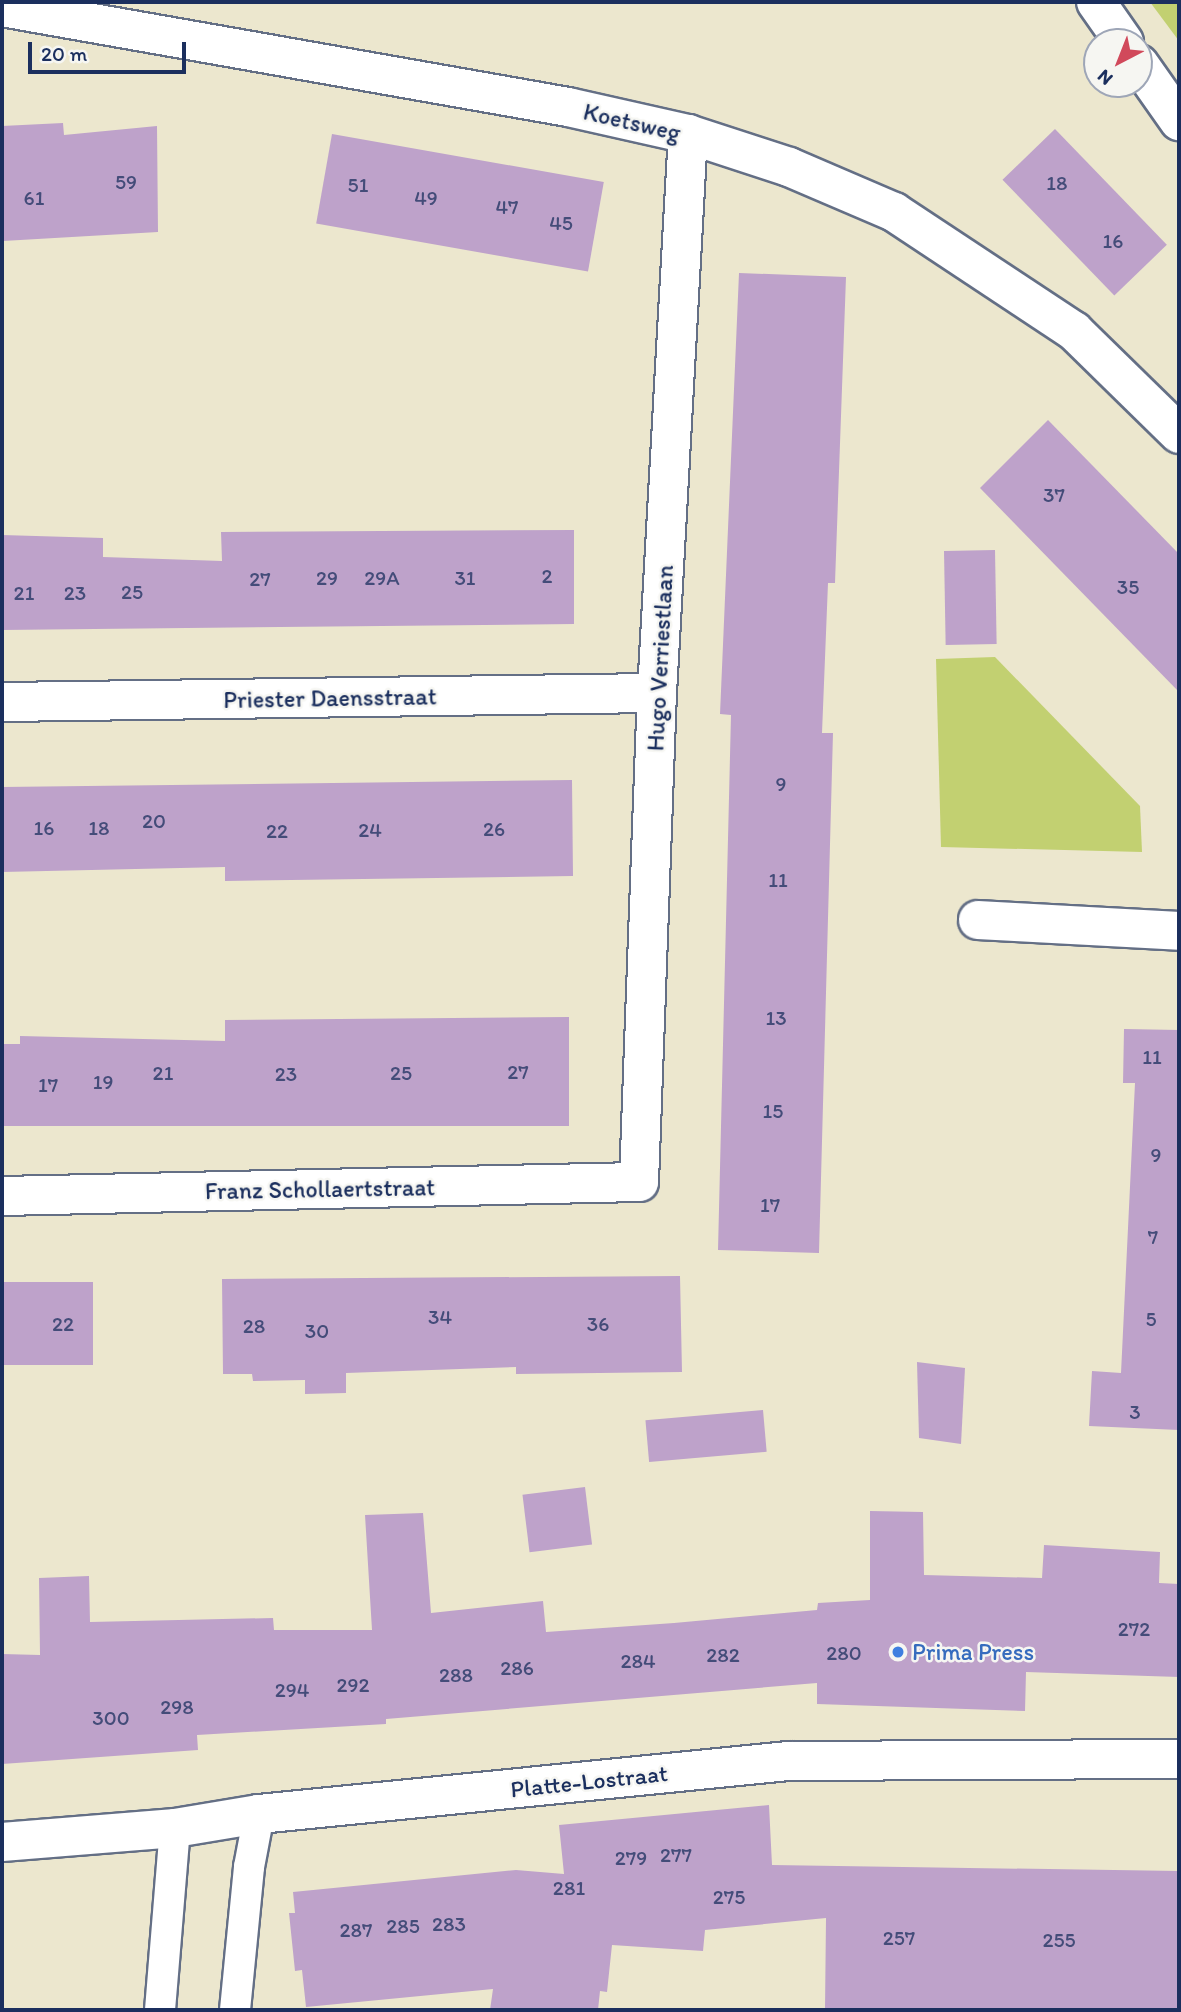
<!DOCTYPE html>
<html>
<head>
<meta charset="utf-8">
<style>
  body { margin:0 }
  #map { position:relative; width:1181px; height:2012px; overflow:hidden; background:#ece7ce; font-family:Itim,sans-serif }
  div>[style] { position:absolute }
  .green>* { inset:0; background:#c2d071 }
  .building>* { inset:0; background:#bea2ca; transform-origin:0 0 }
  .roads { filter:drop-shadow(2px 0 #646f85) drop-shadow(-2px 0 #646f85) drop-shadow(0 2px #646f85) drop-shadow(0 -2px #646f85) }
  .lane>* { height:30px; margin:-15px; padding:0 15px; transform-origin:15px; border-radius:15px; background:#fff }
  .street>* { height:38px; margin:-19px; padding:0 19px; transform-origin:19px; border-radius:19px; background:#fff }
  .dots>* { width:19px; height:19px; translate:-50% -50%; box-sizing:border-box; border:4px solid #f6f6f2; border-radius:50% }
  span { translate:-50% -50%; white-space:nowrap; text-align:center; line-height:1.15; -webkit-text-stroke:5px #f6f6f2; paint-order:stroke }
  .number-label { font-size:21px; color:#444c79 }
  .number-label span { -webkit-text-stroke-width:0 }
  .street-label { font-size:24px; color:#1b2f5e }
  .shop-label { font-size:24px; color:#366cbe }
  .left { translate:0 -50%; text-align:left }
  .frame { position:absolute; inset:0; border:4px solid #1b2f5e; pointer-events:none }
  .north { position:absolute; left:1083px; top:28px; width:70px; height:70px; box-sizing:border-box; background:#f6f6f2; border:2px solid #9ea6b7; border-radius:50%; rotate:222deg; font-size:19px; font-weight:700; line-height:28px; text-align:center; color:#1b2f5e }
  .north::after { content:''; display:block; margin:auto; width:24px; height:32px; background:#d1495b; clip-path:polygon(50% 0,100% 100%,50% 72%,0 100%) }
  .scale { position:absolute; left:28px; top:42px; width:158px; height:32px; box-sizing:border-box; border:4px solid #1b2f5e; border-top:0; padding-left:9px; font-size:21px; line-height:24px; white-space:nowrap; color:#1b2f5e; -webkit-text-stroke:5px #f6f6f2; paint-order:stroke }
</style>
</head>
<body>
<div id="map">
  <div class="green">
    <div style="clip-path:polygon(1150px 2px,1179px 2px,1179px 41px)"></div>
    <div style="clip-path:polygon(995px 657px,1140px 806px,1142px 852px,941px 847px,936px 659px)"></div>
  </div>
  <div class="building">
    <div style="clip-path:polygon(63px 123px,64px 135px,157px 126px,158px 232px,3px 241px,2px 126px)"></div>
    <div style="left:1055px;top:129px;width:161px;height:73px;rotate:46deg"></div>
    <div style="left:332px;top:134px;width:276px;height:91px;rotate:10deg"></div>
    <div style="clip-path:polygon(739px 273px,846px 277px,835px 583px,828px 583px,822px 733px,833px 733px,819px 1253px,718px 1250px,731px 715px,720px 714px)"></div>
    <div style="clip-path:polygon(1048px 420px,1179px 554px,1179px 692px,980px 488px)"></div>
    <div style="clip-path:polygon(574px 530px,574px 624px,2px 630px,2px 535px,103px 538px,103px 557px,222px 561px,221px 532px)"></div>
    <div style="left:995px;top:550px;width:94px;height:51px;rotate:89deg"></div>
    <div style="clip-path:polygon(572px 780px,573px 876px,225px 881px,225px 867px,2px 872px,2px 787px)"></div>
    <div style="clip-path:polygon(569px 1017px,569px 1126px,2px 1126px,2px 1044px,20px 1044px,20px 1036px,225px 1041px,225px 1020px)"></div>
    <div style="clip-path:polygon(1124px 1029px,1179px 1030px,1179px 1430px,1089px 1426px,1092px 1371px,1121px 1373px,1135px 1083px,1123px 1083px)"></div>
    <div style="clip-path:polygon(680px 1276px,682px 1372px,516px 1374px,516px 1367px,346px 1373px,346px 1393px,305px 1394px,305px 1380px,253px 1381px,252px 1374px,223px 1374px,222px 1279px)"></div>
    <div style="left:93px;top:1282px;width:83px;height:91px;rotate:90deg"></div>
    <div style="clip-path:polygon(917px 1362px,965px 1368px,961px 1444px,919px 1438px)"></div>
    <div style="left:763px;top:1410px;width:42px;height:118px;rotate:85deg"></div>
    <div style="left:585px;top:1487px;width:58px;height:63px;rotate:83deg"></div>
    <div style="clip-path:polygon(870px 1511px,923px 1512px,924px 1575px,1042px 1578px,1044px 1545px,1160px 1552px,1159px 1583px,1179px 1584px,1179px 1677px,1026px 1672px,1025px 1711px,817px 1704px,817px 1683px,386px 1719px,386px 1724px,197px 1735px,198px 1750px,2px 1764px,2px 1654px,40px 1655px,39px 1578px,89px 1576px,90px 1622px,273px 1618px,274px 1630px,372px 1630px,365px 1515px,423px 1513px,431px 1613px,543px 1601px,546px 1632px,674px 1623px,817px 1610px,818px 1603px,870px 1600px)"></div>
    <div style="clip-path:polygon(769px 1805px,772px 1865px,1179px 1871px,1179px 2010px,825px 2009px,826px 1918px,705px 1930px,703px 1951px,612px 1945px,607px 1992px,600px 1991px,598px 2010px,490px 2010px,493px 1989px,306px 2007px,302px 1970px,295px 1971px,289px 1913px,295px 1913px,293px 1892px,516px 1870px,564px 1874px,559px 1825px)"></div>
  </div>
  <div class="roads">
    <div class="lane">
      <div style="left:160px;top:2010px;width:183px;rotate:-85.3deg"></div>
      <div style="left:235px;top:2010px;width:144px;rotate:-84.4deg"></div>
      <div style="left:249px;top:1867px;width:54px;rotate:-79.3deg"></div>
    </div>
    <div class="street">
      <div style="left:1096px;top:2px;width:49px;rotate:55deg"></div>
      <div style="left:2px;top:7px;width:575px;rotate:10.02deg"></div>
      <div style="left:568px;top:107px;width:123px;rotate:12.7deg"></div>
      <div style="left:688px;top:134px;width:106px;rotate:18.1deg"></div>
      <div style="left:789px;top:167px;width:114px;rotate:23.2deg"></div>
      <div style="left:894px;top:212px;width:216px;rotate:33.5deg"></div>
      <div style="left:1074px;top:331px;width:147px;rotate:44.4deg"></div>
      <div style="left:1139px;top:64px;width:70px;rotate:54.9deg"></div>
      <div style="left:2px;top:702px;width:655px;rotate:-0.79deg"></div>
      <div style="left:978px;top:920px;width:201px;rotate:3.1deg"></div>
      <div style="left:2px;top:1196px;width:637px;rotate:-1.26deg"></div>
      <div style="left:639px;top:1182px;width:489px;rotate:-87.9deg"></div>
      <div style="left:657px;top:693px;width:560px;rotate:-86.83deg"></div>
      <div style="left:2px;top:1842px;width:174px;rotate:-4.6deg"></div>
      <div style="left:175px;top:1828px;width:85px;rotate:-9.5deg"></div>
      <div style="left:259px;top:1814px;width:532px;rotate:-5.72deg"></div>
      <div style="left:788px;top:1761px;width:391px;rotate:-0.3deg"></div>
    </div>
  </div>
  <div class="dots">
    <div style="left:898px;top:1652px;background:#3f7fe0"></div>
  </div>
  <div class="number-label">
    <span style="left:126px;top:182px">59</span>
    <span style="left:1057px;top:183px">18</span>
    <span style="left:358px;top:185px">51</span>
    <span style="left:34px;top:198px">61</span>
    <span style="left:426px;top:198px">49</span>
    <span style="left:507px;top:207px">47</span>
    <span style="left:561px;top:223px">45</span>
    <span style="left:1113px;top:241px">16</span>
    <span style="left:1054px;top:495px">37</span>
    <span style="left:547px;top:576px">2</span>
    <span style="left:327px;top:578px">29</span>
    <span style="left:382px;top:578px">29A</span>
    <span style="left:465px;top:578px">31</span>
    <span style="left:260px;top:579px">27</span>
    <span style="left:1128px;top:587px">35</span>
    <span style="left:132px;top:592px">25</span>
    <span style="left:24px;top:593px">21</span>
    <span style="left:75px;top:593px">23</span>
    <span style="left:781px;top:784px">9</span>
    <span style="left:154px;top:821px">20</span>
    <span style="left:44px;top:828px">16</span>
    <span style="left:99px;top:828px">18</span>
    <span style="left:494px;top:829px">26</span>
    <span style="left:370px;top:830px">24</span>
    <span style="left:277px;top:831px">22</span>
    <span style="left:778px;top:880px">11</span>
    <span style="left:776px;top:1018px">13</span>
    <span style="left:1152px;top:1057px">11</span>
    <span style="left:518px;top:1072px">27</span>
    <span style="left:163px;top:1073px">21</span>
    <span style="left:401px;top:1073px">25</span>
    <span style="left:286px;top:1074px">23</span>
    <span style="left:103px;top:1082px">19</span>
    <span style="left:48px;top:1085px">17</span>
    <span style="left:773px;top:1111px">15</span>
    <span style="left:1156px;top:1155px">9</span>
    <span style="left:770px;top:1205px">17</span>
    <span style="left:1153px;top:1237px">7</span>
    <span style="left:440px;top:1317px">34</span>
    <span style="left:1151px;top:1319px">5</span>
    <span style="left:63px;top:1324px">22</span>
    <span style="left:598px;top:1324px">36</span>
    <span style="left:254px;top:1326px">28</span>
    <span style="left:317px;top:1331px">30</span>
    <span style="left:1135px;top:1412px">3</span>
    <span style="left:1134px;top:1629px">272</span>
    <span style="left:844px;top:1653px">280</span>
    <span style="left:723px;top:1655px">282</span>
    <span style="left:638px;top:1661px">284</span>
    <span style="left:517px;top:1668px">286</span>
    <span style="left:456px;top:1675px">288</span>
    <span style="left:353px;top:1685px">292</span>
    <span style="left:292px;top:1690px">294</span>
    <span style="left:177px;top:1707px">298</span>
    <span style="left:111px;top:1718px">300</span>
    <span style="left:676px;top:1855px">277</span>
    <span style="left:631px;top:1858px">279</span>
    <span style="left:569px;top:1888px">281</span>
    <span style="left:729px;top:1897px">275</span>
    <span style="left:449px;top:1924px">283</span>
    <span style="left:403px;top:1926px">285</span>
    <span style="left:356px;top:1930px">287</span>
    <span style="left:899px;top:1938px">257</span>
    <span style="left:1059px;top:1940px">255</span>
  </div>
  <div class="street-label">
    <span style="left:632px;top:122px;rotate:13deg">Koetsweg</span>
    <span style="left:660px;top:658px;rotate:-87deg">Hugo Verriestlaan</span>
    <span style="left:330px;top:698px;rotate:-1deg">Priester Daensstraat</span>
    <span style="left:320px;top:1189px;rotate:-1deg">Franz Schollaertstraat</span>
    <span style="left:589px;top:1781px;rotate:-6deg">Platte-Lostraat</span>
  </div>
  <div class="shop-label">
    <span class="left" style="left:912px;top:1652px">Prima Press</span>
  </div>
  <div class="frame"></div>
  <div class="north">N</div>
  <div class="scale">20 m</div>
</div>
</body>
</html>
